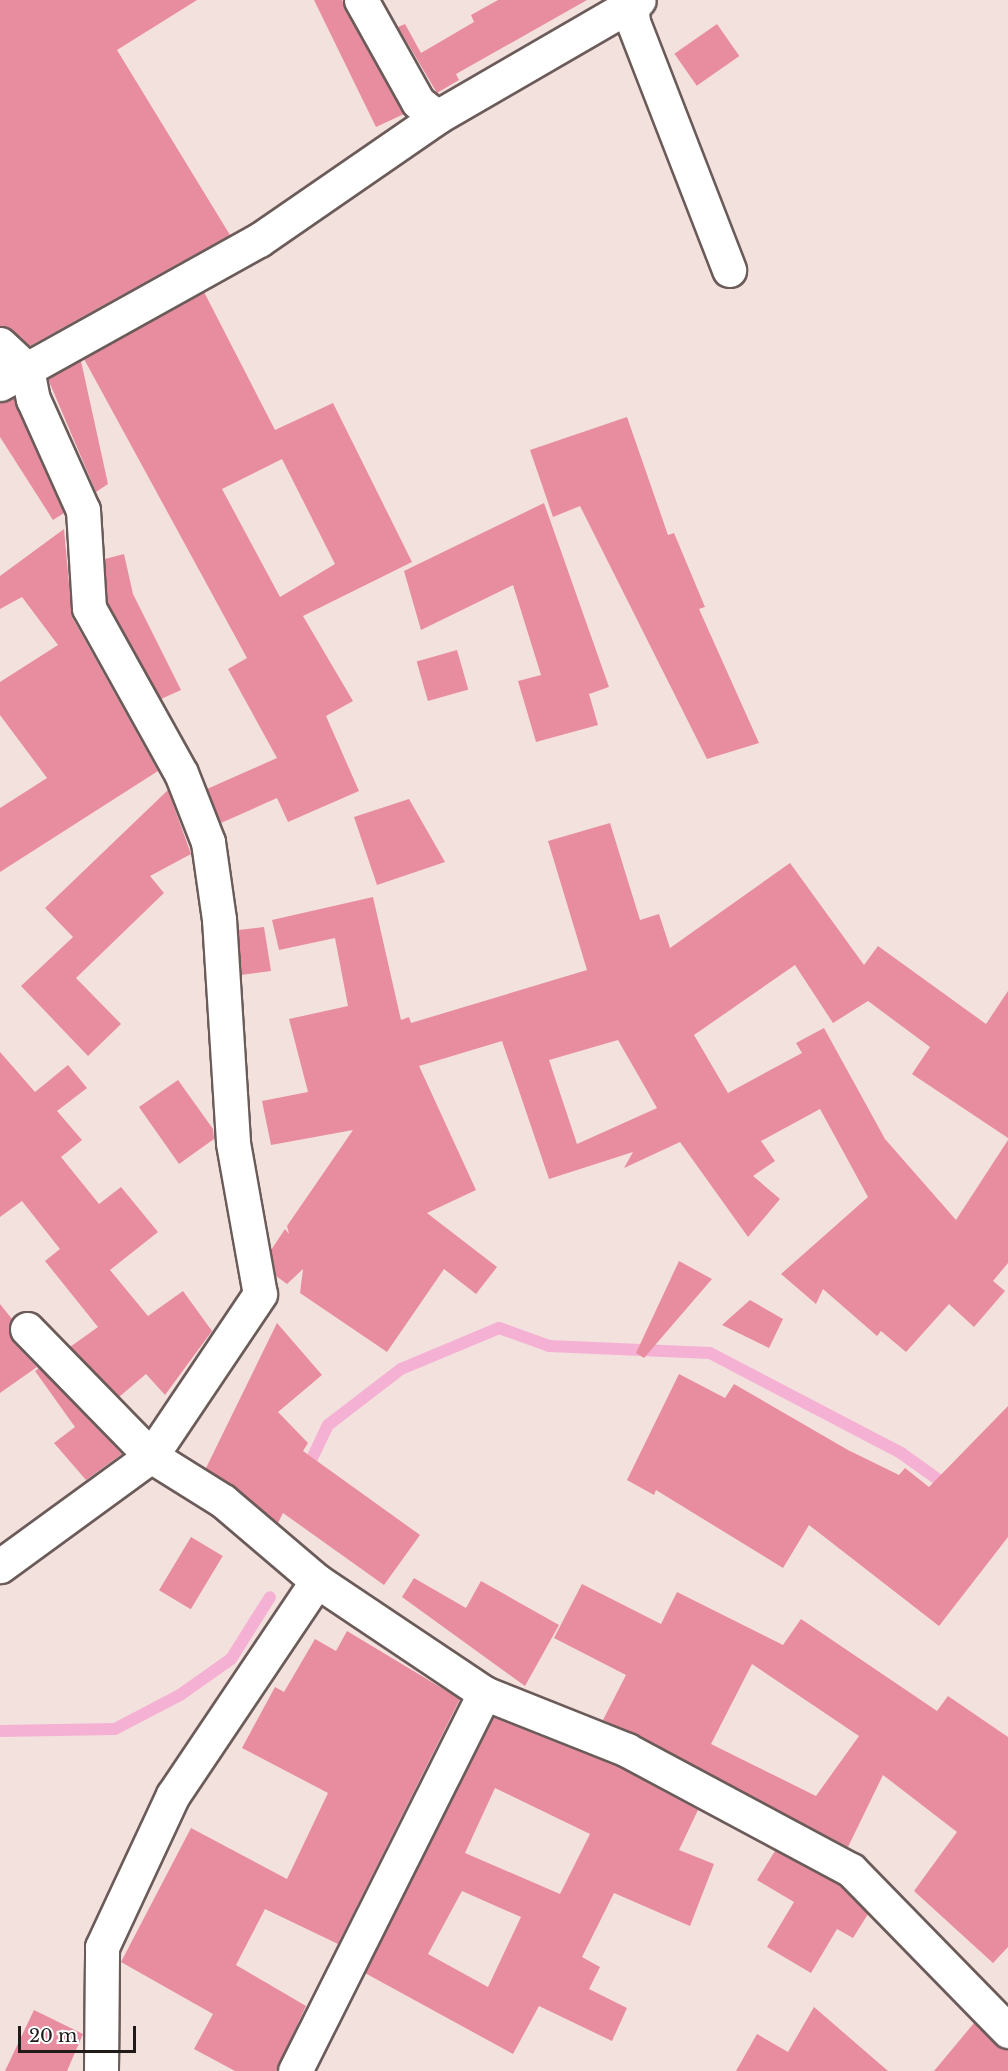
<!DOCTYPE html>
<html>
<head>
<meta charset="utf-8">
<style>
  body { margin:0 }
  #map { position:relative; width:1008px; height:2071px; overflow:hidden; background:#f3e1de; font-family:"Libre Baskerville",serif }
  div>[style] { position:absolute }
  .stream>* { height:12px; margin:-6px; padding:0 6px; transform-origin:6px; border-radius:6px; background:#f5b1d3 }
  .building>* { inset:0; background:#e88d9f; transform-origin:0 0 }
  .roads { filter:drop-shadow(2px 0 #6b5b59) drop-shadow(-2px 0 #6b5b59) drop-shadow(0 2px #6b5b59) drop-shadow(0 -2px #6b5b59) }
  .minor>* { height:33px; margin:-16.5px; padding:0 16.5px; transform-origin:16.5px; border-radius:16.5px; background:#fff }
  span { translate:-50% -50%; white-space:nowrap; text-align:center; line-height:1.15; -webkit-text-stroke:4.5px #fff; paint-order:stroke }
  .scale { position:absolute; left:18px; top:2026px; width:118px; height:27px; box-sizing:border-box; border:3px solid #201a19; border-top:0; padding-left:8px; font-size:18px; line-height:21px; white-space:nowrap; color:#201a19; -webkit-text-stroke:4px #fff; paint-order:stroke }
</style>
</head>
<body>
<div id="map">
  <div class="stream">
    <div style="left:305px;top:1473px;width:53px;rotate:-64.4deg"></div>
    <div style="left:328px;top:1425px;width:92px;rotate:-37.5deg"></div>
    <div style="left:401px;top:1369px;width:106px;rotate:-22.7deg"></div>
    <div style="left:499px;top:1328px;width:53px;rotate:19.8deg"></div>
    <div style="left:549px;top:1346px;width:161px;rotate:2.5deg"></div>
    <div style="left:710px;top:1353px;width:216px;rotate:27.6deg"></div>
    <div style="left:901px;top:1453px;width:60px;rotate:35.5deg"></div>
    <div style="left:0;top:1731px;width:115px;rotate:-1deg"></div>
    <div style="left:115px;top:1729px;width:73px;rotate:-27.6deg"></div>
    <div style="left:180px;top:1695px;width:62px;rotate:-35.2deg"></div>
    <div style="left:231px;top:1659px;width:73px;rotate:-57.8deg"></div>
  </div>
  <div class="building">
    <div style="clip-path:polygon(0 0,197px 0,117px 50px,230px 235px,30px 346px,0 326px)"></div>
    <div style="clip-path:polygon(314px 0,342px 0,404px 114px,376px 127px)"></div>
    <div style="clip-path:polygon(498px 0,587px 0,456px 74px,459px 80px,437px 93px,398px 27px,405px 24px,421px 53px,474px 22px,471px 15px)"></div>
    <div style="left:717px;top:24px;width:39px;height:52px;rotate:55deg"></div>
    <div style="clip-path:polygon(evenodd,204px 292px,275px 430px,333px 403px,412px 562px,303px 616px,353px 701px,326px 716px,359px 791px,288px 822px,277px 798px,221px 823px,207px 789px,277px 758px,228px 669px,247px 658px,84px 359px,204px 292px,282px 459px,335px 564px,280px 597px,222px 489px,282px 459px)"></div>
    <div style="clip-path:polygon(81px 361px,108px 484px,96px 492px,48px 379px)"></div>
    <div style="clip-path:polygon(14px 398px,64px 513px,53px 520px,0 437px,0 403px)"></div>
    <div style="clip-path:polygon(627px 417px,668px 535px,674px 533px,705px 607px,699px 609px,759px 743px,707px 759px,580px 506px,553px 517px,530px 450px)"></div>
    <div style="clip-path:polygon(544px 503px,609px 687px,589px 694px,598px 725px,536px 742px,518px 681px,541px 675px,513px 585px,421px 630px,404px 571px)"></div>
    <div style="clip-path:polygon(64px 529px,72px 617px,158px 771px,0 872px,0 808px,47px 778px,0 715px,0 682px,58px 645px,22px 597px,0 609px,0 576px)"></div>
    <div style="clip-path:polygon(124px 554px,133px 594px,181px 690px,161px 699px,107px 603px,105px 559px)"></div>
    <div style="left:457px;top:650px;width:41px;height:42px;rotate:74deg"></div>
    <div style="clip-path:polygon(168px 790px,191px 854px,150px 876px,164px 893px,76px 978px,121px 1024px,88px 1056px,21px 986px,73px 937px,45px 908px)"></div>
    <div style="clip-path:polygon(409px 799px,445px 862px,377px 885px,354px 817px)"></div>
    <div style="clip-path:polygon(evenodd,610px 823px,640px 920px,659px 914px,670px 948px,790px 863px,864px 965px,878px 946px,986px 1024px,1008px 991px,1008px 1138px,912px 1074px,930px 1047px,868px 1001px,833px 1023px,795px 965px,694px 1035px,728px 1093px,802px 1053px,796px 1043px,824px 1028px,885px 1139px,956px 1220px,1008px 1140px,1008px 1263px,993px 1281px,1005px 1291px,974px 1327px,949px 1304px,906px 1352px,881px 1331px,877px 1336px,823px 1289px,816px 1304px,781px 1274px,868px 1197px,820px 1109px,761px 1141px,775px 1161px,753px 1176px,780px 1199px,748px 1237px,680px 1142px,624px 1168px,633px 1152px,549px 1179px,502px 1041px,419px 1066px,476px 1190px,427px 1213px,497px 1267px,476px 1294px,444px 1269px,387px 1352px,300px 1293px,303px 1269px,287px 1284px,276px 1276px,271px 1250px,285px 1229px,289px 1234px,287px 1226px,353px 1130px,271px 1145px,262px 1101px,308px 1092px,289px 1019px,348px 1006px,335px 938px,279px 950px,272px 920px,373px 897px,401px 1020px,409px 1017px,411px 1023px,587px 970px,548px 841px,610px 823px,618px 1040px,657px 1108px,577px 1144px,549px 1060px,618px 1040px)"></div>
    <div style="clip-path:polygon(264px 927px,271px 971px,241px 975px,238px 930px)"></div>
    <div style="clip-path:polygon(0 1052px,35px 1092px,68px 1065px,87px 1088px,57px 1111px,82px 1140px,61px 1157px,99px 1204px,121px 1187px,158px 1232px,110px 1270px,148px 1316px,183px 1291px,212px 1331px,165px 1395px,146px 1374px,119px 1397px,70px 1347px,98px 1327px,45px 1261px,60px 1249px,22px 1201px,0 1217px)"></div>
    <div style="clip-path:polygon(178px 1080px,213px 1129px,214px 1139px,179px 1164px,139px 1107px)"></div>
    <div style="clip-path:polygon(679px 1261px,712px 1279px,644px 1358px,636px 1353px)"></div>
    <div style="clip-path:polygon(750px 1300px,783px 1319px,769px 1348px,722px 1325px)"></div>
    <div style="clip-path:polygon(0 1304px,12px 1319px,13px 1342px,37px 1367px,0 1393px)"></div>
    <div style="clip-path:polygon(277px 1323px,322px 1375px,278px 1412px,308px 1443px,303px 1451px,420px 1535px,384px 1585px,283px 1513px,278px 1523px,206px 1468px)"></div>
    <div style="clip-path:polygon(39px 1368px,122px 1454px,86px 1480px,54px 1443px,75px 1427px,35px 1371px)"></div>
    <div style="clip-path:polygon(679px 1374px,725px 1398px,734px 1384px,848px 1450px,899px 1475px,905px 1468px,929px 1487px,1008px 1406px,1008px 1537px,939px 1626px,809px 1525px,783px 1568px,656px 1490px,654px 1495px,627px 1480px)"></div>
    <div style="left:191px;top:1537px;width:37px;height:62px;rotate:31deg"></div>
    <div style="clip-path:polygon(414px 1578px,466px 1608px,481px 1581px,559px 1625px,525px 1686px,402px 1597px)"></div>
    <div style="clip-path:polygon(evenodd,582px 1584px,661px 1624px,677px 1592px,783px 1645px,801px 1619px,937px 1711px,948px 1696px,1008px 1737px,1008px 1947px,993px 1963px,914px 1891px,957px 1832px,883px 1775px,848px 1847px,603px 1720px,626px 1675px,554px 1638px,582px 1584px,752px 1664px,859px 1736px,816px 1796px,711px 1744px,752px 1664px)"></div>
    <div style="clip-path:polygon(347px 1631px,460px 1699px,338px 1944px,265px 1909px,236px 1965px,306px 2006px,276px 2071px,235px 2071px,194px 2049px,213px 2014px,121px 1962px,191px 1828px,287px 1879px,328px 1793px,242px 1748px,275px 1687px,284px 1692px,315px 1639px,336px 1651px)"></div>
    <div style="clip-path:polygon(evenodd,493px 1717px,619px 1767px,698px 1810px,679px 1850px,714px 1864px,690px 1926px,614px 1893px,582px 1957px,600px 1967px,589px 1989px,627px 2008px,612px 2041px,539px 2006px,513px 2054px,365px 1973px,493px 1717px,495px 1788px,590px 1834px,560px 1894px,465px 1853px,495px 1788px,493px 1717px,462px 1891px,521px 1917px,488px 1987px,428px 1954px,462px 1891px)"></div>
    <div style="clip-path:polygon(775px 1851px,840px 1885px,868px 1914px,853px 1938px,837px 1929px,811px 1973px,767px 1947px,794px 1902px,757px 1880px)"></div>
    <div style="clip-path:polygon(814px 2007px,888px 2071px,736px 2071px,757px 2034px,788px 2052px)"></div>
    <div style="clip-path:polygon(34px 2010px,83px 2034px,67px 2071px,5px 2071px)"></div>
    <div style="clip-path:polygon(974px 2023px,1008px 2049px,1008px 2071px,934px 2071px)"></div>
  </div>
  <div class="roads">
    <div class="minor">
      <div style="left:361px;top:0;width:117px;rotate:60.8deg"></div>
      <div style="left:418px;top:102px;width:24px;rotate:38deg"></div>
      <div style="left:631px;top:0;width:22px;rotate:85deg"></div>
      <div style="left:633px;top:22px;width:266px;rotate:68.8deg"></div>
      <div style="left:0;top:344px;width:37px;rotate:43deg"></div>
      <div style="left:27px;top:369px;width:31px;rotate:79deg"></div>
      <div style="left:33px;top:399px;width:122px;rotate:65.8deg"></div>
      <div style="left:83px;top:510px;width:98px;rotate:86.5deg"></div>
      <div style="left:89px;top:608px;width:189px;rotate:60.9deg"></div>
      <div style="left:181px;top:773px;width:74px;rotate:68.6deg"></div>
      <div style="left:208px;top:842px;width:78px;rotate:81.9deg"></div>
      <div style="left:219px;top:919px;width:224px;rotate:86.4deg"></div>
      <div style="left:233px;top:1143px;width:153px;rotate:79.9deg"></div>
      <div style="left:260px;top:1294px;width:195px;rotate:123.9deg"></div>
      <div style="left:151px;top:1456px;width:187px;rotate:143.9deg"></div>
      <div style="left:0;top:384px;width:296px;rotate:-29.1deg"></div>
      <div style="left:259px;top:240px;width:216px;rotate:-34.6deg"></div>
      <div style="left:437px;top:117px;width:233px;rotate:-30.1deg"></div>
      <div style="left:27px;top:1329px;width:177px;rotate:45.7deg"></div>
      <div style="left:151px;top:1456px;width:85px;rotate:32deg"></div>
      <div style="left:223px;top:1501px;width:123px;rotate:40.4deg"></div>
      <div style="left:317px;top:1581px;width:201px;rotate:33.8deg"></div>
      <div style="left:484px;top:1693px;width:154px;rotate:21.7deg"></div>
      <div style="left:627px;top:1750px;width:254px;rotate:28.2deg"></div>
      <div style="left:851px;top:1870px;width:225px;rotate:45.7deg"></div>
      <div style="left:101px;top:2071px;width:124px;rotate:-89.5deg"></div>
      <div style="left:102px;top:1947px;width:168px;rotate:-65deg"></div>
      <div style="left:173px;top:1795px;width:258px;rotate:-56.1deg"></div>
      <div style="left:295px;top:2071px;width:423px;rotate:-63.4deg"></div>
    </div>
  </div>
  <div class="scale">20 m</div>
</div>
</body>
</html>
